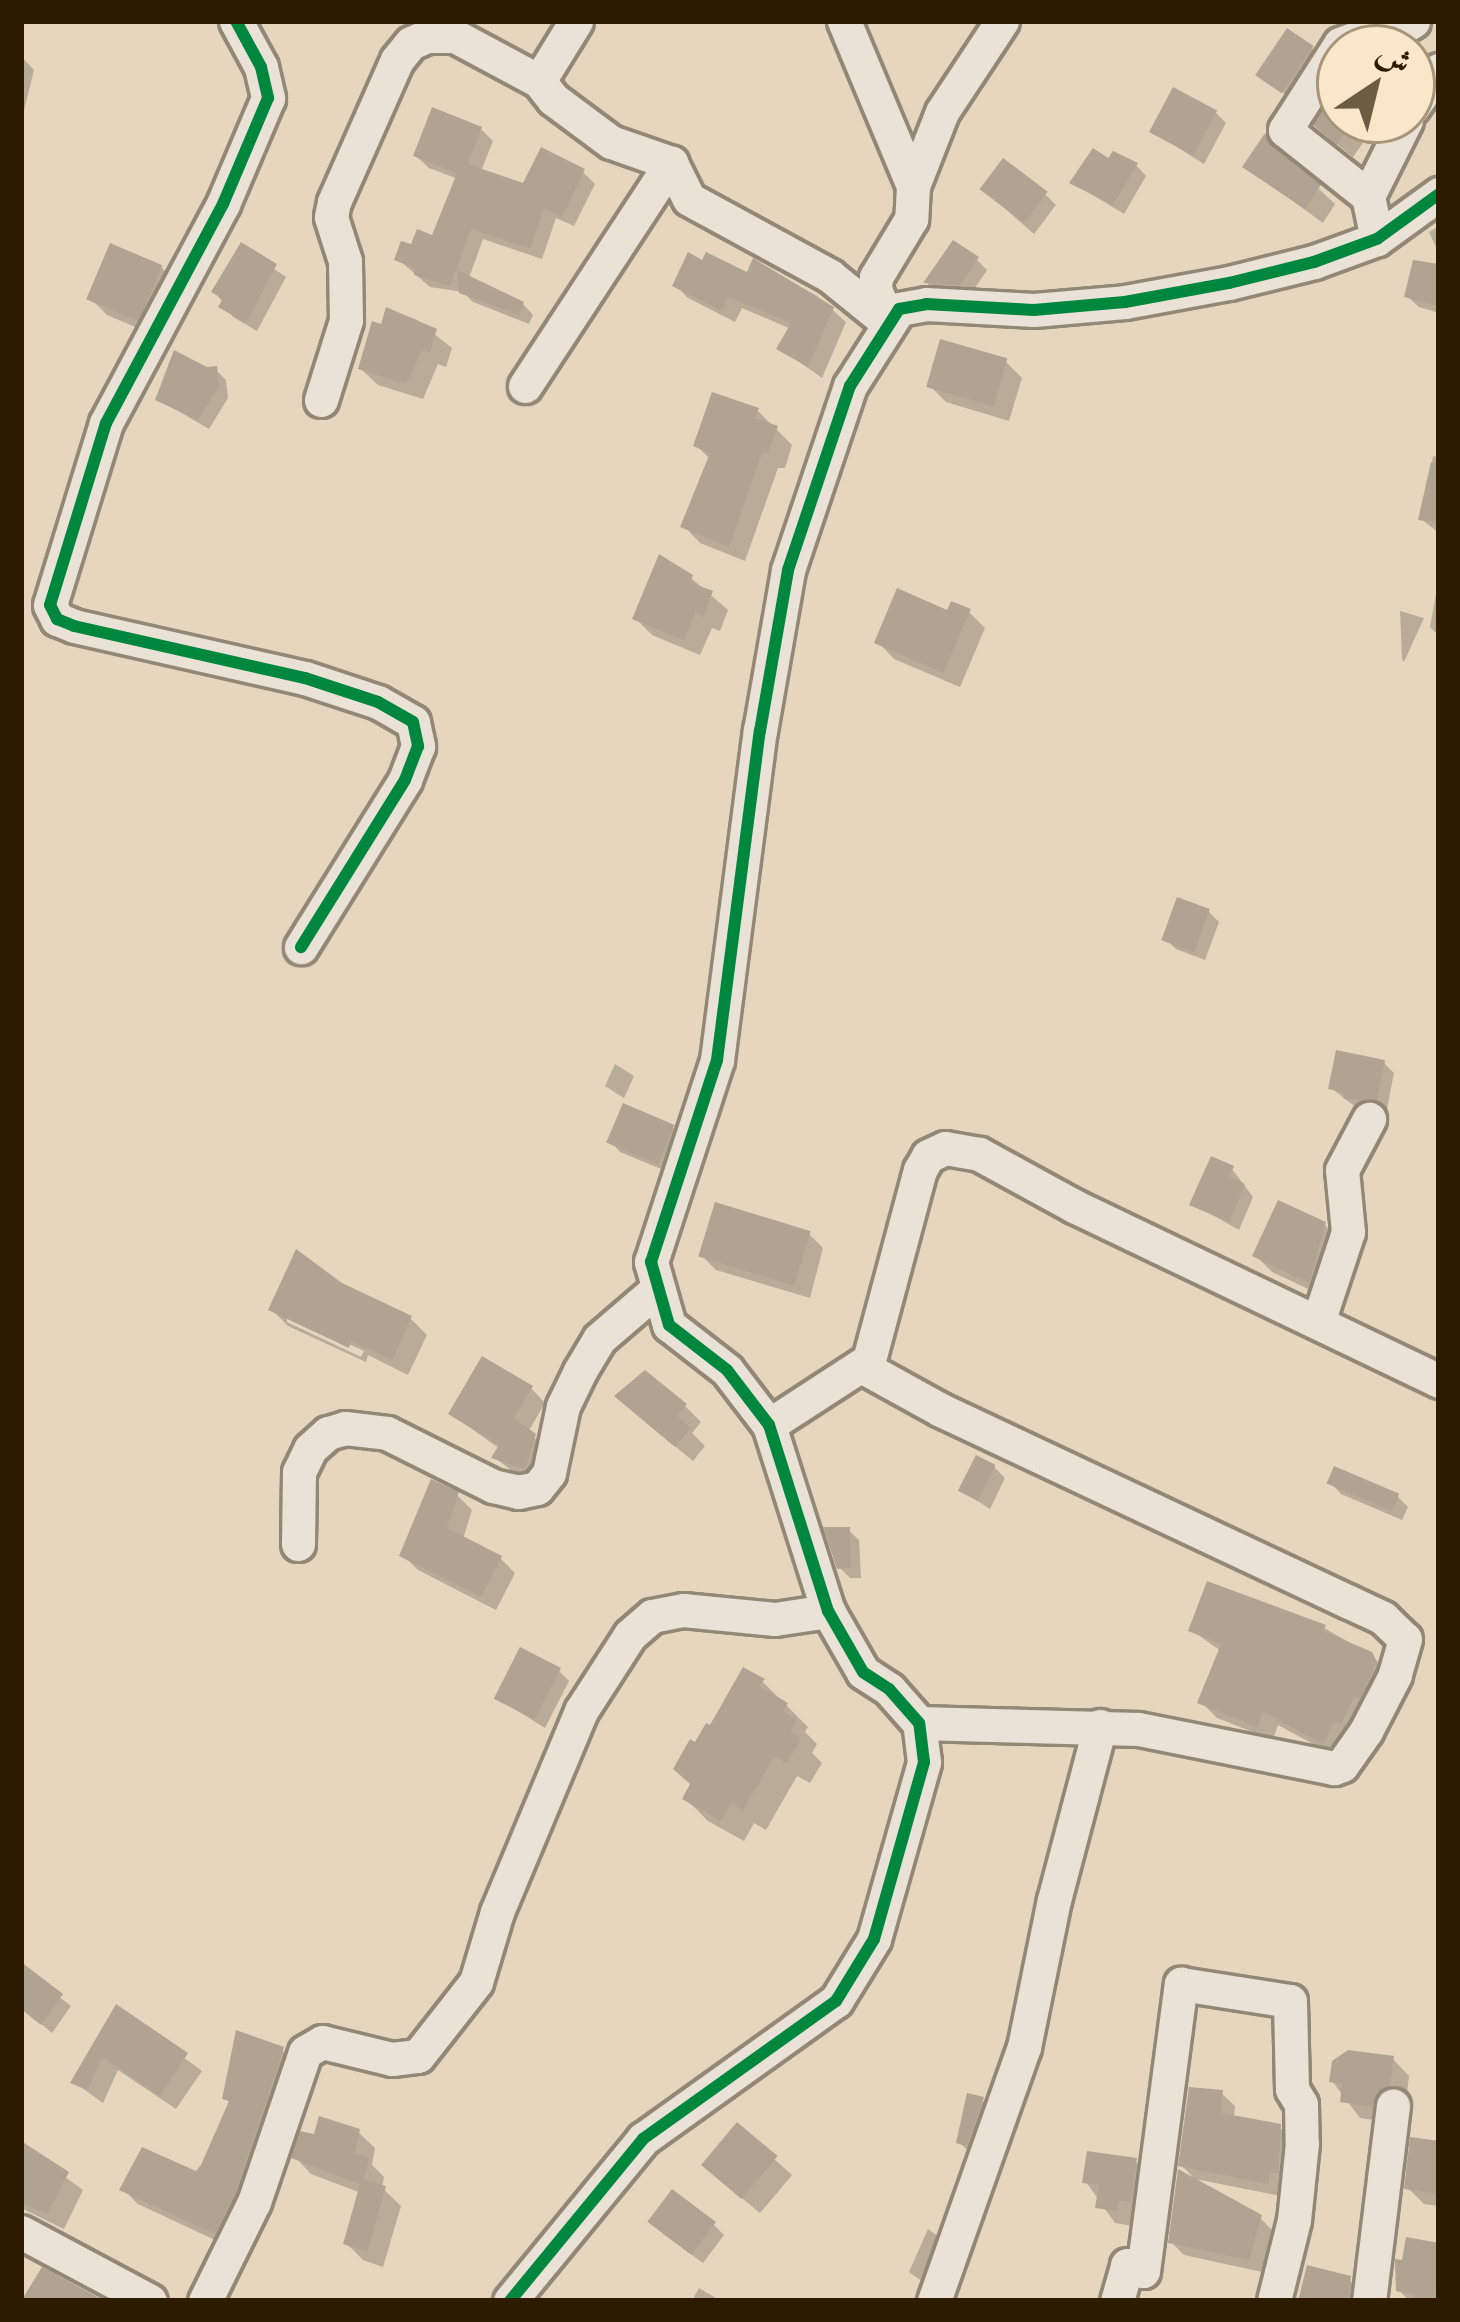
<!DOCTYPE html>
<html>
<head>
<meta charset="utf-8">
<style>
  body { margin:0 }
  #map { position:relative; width:1460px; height:2322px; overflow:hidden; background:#e7d6be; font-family:"Gentium Book Plus",Amiri,serif }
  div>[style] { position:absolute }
  .shadow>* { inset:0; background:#0003 }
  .building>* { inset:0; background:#b0a392; transform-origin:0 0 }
  .roads { filter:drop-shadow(3px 0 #938776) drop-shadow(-3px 0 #938776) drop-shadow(0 3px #938776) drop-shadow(0 -3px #938776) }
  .minor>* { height:33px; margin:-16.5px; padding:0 16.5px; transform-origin:16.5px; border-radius:16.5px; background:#eae2d6 }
  .cycleway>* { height:12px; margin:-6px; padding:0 6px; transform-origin:6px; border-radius:6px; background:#00873e }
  span { translate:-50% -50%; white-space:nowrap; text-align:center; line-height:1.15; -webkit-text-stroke:10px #fae7ca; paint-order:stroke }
  .frame { position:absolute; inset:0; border:24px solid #2d1b00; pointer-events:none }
  .north { position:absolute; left:1316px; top:24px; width:120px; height:120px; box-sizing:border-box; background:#fae7ca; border:3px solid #a89579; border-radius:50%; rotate:35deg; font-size:33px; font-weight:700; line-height:48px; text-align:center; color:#2d1b00 }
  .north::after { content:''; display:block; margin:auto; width:42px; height:54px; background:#6e5c42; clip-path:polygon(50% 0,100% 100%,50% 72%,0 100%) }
</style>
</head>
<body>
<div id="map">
  <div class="shadow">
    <div style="clip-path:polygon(1312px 48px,1322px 59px,1295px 102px,1259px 74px)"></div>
    <div style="clip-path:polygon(21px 56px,34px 70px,21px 123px)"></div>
    <div style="clip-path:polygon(1340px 89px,1340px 120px,1379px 120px,1353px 157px,1331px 139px)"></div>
    <div style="clip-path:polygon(1215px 112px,1226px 123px,1204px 164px,1153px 132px)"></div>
    <div style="clip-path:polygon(481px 129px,493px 141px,481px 171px,525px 187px,583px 172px,595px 184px,574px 226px,556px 218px,542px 259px,483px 239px,469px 278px,523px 304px,533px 315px,529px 324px,473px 302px,463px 292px,430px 287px,398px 259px,434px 239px,458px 179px,429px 168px,416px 156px)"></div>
    <div style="clip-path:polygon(1265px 138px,1335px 204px,1323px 223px,1246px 167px)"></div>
    <div style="clip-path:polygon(1109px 162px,1136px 165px,1146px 176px,1124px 214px,1073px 183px)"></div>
    <div style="clip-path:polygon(1046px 195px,1056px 205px,1034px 234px,994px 199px)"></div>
    <div style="clip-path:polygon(1439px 226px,1439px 254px,1429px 232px)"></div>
    <div style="clip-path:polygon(242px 247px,286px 277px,257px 331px,233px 317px,215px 292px)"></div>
    <div style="clip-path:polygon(977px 260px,987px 270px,971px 294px,937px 293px,927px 283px)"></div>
    <div style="clip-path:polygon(755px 262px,817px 296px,846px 322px,822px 378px,780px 348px,791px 329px,742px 308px,735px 322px,688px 298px,675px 285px,748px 276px)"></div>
    <div style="clip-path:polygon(161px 267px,178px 284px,154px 335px,107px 315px,90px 298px)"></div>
    <div style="clip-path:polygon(1439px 267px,1439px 313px,1419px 307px,1407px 296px)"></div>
    <div style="clip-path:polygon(388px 311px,415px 319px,452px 348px,446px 367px,438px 364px,423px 399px,378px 385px,361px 369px)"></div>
    <div style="clip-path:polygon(1005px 361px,1022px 378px,1009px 421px,946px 402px,930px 386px)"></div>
    <div style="clip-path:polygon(206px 370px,216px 370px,226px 380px,228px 398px,209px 429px,159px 400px)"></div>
    <div style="clip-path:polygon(757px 410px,792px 445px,785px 468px,778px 468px,745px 561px,700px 543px,684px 526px,711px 460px,697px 446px)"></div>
    <div style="clip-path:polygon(1433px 456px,1439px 458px,1439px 533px,1421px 519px)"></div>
    <div style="clip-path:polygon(691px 578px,728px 610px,720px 631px,712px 628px,700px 655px,652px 635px,636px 619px)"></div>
    <div style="clip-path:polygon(1438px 583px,1439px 583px,1439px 636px,1430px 627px)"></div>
    <div style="clip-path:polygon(1400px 611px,1424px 618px,1404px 662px,1402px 659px)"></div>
    <div style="clip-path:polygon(969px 612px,985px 628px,960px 687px,894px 659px,878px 642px,949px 613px)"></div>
    <div style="clip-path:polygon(1208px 911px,1219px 922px,1205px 960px,1176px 949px,1165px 939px)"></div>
    <div style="clip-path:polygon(1383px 1062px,1394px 1073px,1387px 1109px,1357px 1108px,1331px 1088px)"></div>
    <div style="clip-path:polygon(615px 1064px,634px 1076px,624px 1098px,605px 1086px)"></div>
    <div style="clip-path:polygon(672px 1127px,683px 1138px,671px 1173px,620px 1152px,610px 1141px)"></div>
    <div style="clip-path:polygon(1232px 1169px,1253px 1197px,1239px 1230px,1193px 1204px)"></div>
    <div style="clip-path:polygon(1324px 1224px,1341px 1241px,1325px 1297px,1272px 1272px,1256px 1256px)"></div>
    <div style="clip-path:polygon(809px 1234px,823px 1248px,810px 1298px,716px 1270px,702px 1256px)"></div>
    <div style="clip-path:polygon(evenodd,340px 1286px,411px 1319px,427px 1335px,408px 1375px,368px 1355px,366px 1362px,288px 1326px,272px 1310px,340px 1286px,287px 1316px,364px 1351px,361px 1357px,287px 1322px,287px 1316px)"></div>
    <div style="clip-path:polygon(531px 1388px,545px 1403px,528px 1432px,549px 1452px,527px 1482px,495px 1458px,500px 1449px,451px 1414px)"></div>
    <div style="clip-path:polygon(685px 1406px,701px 1422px,692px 1433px,705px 1446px,693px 1461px,634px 1412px)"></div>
    <div style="clip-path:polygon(994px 1467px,1005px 1478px,990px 1509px,962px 1491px)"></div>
    <div style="clip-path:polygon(1331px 1483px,1397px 1496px,1408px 1507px,1402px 1520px,1341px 1494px)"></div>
    <div style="clip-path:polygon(457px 1495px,472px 1510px,463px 1539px,500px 1558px,515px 1573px,496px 1610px,418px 1570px,403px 1555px)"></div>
    <div style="clip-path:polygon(848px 1530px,859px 1540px,861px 1578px,850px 1578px,839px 1567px)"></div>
    <div style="clip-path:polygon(1324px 1628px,1370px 1654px,1387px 1671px,1339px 1758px,1278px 1725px,1273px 1740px,1217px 1718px,1201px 1702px,1221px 1651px,1191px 1630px)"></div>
    <div style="clip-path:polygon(559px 1671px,569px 1681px,545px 1728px,497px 1698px)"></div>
    <div style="clip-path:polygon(744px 1671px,763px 1682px,808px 1727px,805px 1732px,817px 1744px,812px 1753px,822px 1763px,810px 1783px,797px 1776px,766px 1830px,754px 1823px,744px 1841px,708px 1821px,686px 1799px,693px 1785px,696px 1747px)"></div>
    <div style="clip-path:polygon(21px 1967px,71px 2006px,52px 2033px,21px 2007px)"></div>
    <div style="clip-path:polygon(117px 2009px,202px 2071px,176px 2109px,118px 2070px,103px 2103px,74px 2082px)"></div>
    <div style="clip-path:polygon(282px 2050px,297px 2065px,230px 2247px,138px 2204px,123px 2189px,197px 2175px,231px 2103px,225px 2098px)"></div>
    <div style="clip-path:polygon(1393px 2059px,1409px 2076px,1406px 2101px,1388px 2122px,1360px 2118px,1332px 2081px)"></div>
    <div style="clip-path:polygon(1221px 2093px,1235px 2106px,1234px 2118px,1279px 2127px,1293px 2141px,1281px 2196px,1195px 2179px,1181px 2165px)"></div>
    <div style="clip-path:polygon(982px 2100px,993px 2110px,970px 2153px,959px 2142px)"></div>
    <div style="clip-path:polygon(737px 2126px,792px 2175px,760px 2213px,721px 2181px)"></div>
    <div style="clip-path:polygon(358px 2132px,375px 2148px,372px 2165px,384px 2177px,382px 2188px,401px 2206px,383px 2267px,363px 2260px,346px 2243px,361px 2193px,311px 2174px,295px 2157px,316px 2138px)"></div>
    <div style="clip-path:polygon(1439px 2144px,1439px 2206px,1424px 2204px,1407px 2187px)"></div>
    <div style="clip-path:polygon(21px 2145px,83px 2190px,64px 2229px,21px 2208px)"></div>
    <div style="clip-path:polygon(1135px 2161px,1152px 2177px,1133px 2226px,1115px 2223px,1086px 2182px)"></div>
    <div style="clip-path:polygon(1260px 2218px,1273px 2231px,1262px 2272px,1184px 2255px,1171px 2242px)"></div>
    <div style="clip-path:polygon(714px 2225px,724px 2235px,703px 2263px,662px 2233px)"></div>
    <div style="clip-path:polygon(928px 2229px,946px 2242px,930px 2287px,909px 2272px)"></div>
    <div style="clip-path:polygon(1408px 2240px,1439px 2246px,1439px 2301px,1409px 2301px,1399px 2290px)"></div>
    <div style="clip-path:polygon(1349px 2279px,1366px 2301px,1302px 2301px)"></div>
    <div style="clip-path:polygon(699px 2288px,721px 2301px,692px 2301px)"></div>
  </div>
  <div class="building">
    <div style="left:1287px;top:28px;width:32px;height:57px;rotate:34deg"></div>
    <div style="clip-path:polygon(1340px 83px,1340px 120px,1355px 120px,1337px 145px,1313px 125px)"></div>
    <div style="left:1173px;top:87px;width:50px;height:51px;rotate:28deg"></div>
    <div style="clip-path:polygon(432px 107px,482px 127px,468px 164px,523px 183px,541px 147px,585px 169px,562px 217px,544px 208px,530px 249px,471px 229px,450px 286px,414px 275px,414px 268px,394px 260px,401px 241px,411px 244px,417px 229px,432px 235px,457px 173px,413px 156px)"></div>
    <div style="clip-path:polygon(1265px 133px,1272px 146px,1321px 185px,1305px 209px,1242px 167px)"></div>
    <div style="clip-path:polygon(1093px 148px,1108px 158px,1113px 151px,1138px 163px,1113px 205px,1069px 183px)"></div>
    <div style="left:1003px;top:158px;width:56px;height:39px;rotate:37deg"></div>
    <div style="clip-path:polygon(953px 240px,979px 257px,960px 285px,923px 283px)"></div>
    <div style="clip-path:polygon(241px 242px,277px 264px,246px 323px,218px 307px,223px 299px,211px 292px)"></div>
    <div style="left:110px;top:243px;width:57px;height:61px;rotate:23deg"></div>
    <div style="clip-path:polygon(688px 252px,702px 260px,706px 252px,747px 272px,753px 258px,834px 307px,808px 367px,776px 349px,791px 323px,728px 297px,722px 311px,672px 286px)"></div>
    <div style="clip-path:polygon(1413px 260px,1439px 264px,1439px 306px,1404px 297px)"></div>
    <div style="clip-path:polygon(457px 270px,524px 302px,519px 315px,459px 293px)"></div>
    <div style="clip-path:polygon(386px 307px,437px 329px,430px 352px,422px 350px,406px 384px,358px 369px,372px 321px,381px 324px)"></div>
    <div style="left:940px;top:339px;width:70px;height:50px;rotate:16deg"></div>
    <div style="clip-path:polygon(174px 350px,207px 367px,217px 366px,219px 386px,198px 420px,155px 400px)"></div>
    <div style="clip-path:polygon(712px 392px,759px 408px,755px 418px,778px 426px,768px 453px,762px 453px,729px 547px,680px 527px,710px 453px,693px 446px)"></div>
    <div style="clip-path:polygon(1431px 462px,1439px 463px,1439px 523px,1418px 520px)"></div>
    <div style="clip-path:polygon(659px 554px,693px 575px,690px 582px,713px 591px,703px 617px,695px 613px,684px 640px,632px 619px)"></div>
    <div style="clip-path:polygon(897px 588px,947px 610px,951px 601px,971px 609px,943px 673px,874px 643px)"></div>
    <div style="left:1177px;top:897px;width:35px;height:46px;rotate:20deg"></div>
    <div style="clip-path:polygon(1336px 1050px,1385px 1060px,1377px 1100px,1344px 1099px,1343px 1092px,1328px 1089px)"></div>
    <div style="left:623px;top:1103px;width:56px;height:43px;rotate:23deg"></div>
    <div style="clip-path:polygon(1211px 1156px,1234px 1166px,1229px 1177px,1245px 1184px,1229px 1222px,1189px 1205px)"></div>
    <div style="clip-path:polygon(1278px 1200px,1326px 1222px,1309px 1283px,1252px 1256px)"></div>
    <div style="left:715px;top:1202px;width:100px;height:57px;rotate:17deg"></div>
    <div style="clip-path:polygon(296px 1249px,342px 1283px,412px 1316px,392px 1360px,351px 1341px,349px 1348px,268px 1310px)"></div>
    <div style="clip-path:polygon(482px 1356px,533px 1386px,514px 1418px,536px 1434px,525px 1469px,491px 1458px,499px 1445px,448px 1414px)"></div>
    <div style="clip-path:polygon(645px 1370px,687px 1404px,677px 1416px,691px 1428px,675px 1447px,614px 1396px)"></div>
    <div style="left:976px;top:1455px;width:22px;height:40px;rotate:27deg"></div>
    <div style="left:1334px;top:1466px;width:71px;height:19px;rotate:23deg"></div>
    <div style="clip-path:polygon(431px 1479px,459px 1492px,447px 1528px,502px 1556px,481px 1597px,399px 1556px)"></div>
    <div style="clip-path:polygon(823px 1527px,850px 1527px,851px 1568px,837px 1569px)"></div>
    <div style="clip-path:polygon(1207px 1581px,1326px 1625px,1323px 1631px,1372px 1652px,1377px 1662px,1360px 1698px,1355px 1696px,1341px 1724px,1334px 1721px,1323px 1744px,1263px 1712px,1257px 1727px,1197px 1703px,1221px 1644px,1188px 1631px)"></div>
    <div style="left:520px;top:1647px;width:46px;height:58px;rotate:27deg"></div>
    <div style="clip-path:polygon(743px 1667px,765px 1679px,759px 1686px,788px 1703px,783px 1711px,797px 1720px,790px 1732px,801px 1738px,787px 1763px,774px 1756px,743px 1810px,731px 1803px,721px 1821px,682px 1799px,690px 1784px,673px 1769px,690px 1739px,695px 1742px,706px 1723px,710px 1725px)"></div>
    <div style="clip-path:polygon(21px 1962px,63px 1994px,41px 2025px,21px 2009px)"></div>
    <div style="clip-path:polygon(116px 2004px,188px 2053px,160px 2096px,102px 2057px,87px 2090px,70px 2083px)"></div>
    <div style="clip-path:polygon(236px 2030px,284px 2047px,235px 2194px,215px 2234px,119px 2190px,142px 2147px,196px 2171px,201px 2165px,229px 2101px,222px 2099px)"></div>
    <div style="clip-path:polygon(1348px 2050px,1394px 2056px,1390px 2085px,1377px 2092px,1372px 2107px,1340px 2102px,1342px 2084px,1329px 2082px,1332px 2061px)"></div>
    <div style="clip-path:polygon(1189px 2087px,1223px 2090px,1221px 2113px,1281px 2124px,1278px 2173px,1270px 2173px,1268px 2184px,1178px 2166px)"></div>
    <div style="clip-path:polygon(967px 2093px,984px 2097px,967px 2146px,956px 2143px)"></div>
    <div style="clip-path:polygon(319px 2116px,360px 2129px,355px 2153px,369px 2158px,364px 2179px,386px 2186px,367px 2252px,343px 2244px,360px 2184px,291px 2158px,300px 2131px,314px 2134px)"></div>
    <div style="left:737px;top:2122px;width:53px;height:56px;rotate:40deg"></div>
    <div style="clip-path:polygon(1410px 2137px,1439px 2141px,1439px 2194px,1404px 2189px)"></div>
    <div style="clip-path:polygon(21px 2141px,69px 2172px,47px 2214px,21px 2202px)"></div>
    <div style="clip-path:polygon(1087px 2151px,1137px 2158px,1131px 2202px,1119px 2200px,1117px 2211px,1095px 2208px,1099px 2185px,1082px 2183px)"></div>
    <div style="clip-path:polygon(1178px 2169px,1262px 2215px,1249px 2260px,1168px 2243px)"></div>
    <div style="left:672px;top:2189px;width:55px;height:41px;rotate:37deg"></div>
    <div style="clip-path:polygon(1406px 2237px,1439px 2243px,1435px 2301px,1413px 2301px,1414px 2295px,1396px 2291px,1395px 2259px,1402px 2260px)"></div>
    <div style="clip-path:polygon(1307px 2265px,1351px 2276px,1348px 2301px,1298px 2301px)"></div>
    <div style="clip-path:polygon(42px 2267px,46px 2269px,105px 2301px,21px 2301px)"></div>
  </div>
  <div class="roads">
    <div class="minor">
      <div style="left:236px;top:21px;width:52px;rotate:61.5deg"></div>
      <div style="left:261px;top:67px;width:32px;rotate:77deg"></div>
      <div style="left:268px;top:98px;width:115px;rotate:113deg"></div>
      <div style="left:223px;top:204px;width:248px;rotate:118.1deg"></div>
      <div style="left:106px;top:423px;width:190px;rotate:107.1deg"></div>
      <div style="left:50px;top:605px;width:16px;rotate:63deg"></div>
      <div style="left:57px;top:619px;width:18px;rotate:22deg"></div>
      <div style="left:74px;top:626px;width:237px;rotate:12.7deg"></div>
      <div style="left:305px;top:678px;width:77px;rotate:18.2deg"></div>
      <div style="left:378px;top:702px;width:40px;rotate:29.7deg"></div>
      <div style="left:413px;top:722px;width:25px;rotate:78deg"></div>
      <div style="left:418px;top:746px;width:36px;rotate:111deg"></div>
      <div style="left:405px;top:780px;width:197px;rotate:121.9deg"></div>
      <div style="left:576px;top:21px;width:70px;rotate:121.7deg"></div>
      <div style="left:539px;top:81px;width:23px;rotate:52deg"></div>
      <div style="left:553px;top:99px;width:72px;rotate:36.6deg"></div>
      <div style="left:611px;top:142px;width:64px;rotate:19.3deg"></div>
      <div style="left:671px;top:163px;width:40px;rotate:63.4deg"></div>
      <div style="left:689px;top:199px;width:161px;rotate:28.6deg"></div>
      <div style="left:830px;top:276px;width:75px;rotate:39deg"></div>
      <div style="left:844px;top:21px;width:179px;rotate:67.3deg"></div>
      <div style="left:913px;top:186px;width:33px;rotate:93deg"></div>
      <div style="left:911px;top:219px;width:68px;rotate:121.1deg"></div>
      <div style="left:876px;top:277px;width:12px;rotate:95deg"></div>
      <div style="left:875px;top:289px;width:35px;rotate:68deg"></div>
      <div style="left:1412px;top:108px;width:47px;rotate:-54.6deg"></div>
      <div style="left:913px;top:186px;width:79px;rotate:-68.6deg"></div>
      <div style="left:942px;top:112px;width:109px;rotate:-56.6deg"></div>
      <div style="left:1368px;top:196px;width:85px;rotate:-63.4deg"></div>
      <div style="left:1377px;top:239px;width:44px;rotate:-101.8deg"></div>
      <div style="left:1368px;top:196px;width:106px;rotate:-141.5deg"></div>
      <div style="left:1285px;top:130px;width:102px;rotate:-57.4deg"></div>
      <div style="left:1340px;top:44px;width:25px;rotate:-21deg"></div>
      <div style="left:1363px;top:35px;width:32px;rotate:-5deg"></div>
      <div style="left:1395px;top:32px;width:21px;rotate:-31deg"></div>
      <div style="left:525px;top:386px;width:267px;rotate:-56.8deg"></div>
      <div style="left:321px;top:400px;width:84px;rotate:-72.6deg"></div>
      <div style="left:346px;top:320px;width:59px;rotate:-91deg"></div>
      <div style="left:345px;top:261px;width:46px;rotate:-107.7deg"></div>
      <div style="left:331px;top:217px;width:15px;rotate:-79deg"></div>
      <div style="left:334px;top:202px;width:155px;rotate:-66.1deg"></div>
      <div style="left:397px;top:60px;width:22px;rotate:-51deg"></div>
      <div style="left:411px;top:43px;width:17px;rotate:-24deg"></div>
      <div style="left:427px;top:36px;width:28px"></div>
      <div style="left:455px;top:36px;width:95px;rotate:28.2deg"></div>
      <div style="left:1318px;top:1322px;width:95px;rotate:-71.6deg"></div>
      <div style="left:1348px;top:1232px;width:62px;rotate:-95.5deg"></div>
      <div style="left:1342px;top:1170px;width:58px;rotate:-62.1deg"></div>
      <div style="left:863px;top:1367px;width:89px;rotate:28.9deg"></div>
      <div style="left:941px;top:1410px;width:449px;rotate:25.2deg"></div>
      <div style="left:1347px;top:1601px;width:40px;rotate:25deg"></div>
      <div style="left:1383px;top:1618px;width:30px;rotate:44deg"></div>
      <div style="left:1405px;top:1639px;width:37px;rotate:106deg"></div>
      <div style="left:1395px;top:1675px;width:63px;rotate:117.4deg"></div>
      <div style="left:1366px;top:1731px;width:42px;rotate:125.2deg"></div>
      <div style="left:1342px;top:1765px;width:9px;rotate:159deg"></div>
      <div style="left:1334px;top:1768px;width:200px;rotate:-168.7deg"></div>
      <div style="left:1138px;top:1729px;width:219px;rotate:-178.4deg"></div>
      <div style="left:769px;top:1425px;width:119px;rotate:-33deg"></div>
      <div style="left:869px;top:1360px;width:197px;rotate:-75deg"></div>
      <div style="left:920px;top:1170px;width:16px;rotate:-60deg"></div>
      <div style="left:928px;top:1156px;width:19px;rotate:-25deg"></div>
      <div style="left:945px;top:1148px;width:35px;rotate:10deg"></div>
      <div style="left:979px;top:1154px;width:108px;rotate:28.7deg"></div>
      <div style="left:1074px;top:1206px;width:405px;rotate:25.6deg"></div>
      <div style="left:298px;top:1544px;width:72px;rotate:-89.2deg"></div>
      <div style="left:299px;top:1472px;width:25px;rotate:-64deg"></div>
      <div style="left:310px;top:1449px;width:24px;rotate:-42deg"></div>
      <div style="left:328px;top:1433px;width:18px;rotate:-16deg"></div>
      <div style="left:345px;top:1428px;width:42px;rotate:6.8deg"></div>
      <div style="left:387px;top:1433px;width:119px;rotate:26.6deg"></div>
      <div style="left:493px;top:1486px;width:26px;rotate:13deg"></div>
      <div style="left:518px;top:1492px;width:19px;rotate:-12deg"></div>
      <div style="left:537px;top:1488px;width:19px;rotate:-51deg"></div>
      <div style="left:549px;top:1473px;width:68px;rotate:-78.2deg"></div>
      <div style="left:563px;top:1406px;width:39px;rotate:-64deg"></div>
      <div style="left:580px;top:1371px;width:37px;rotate:-59deg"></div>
      <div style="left:599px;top:1339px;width:74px;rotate:-40.6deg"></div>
      <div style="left:21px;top:2232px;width:146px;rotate:28.1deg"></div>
      <div style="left:205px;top:2301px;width:110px;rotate:-63.7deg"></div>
      <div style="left:254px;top:2202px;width:158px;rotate:-71.2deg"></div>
      <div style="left:305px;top:2052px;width:20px;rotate:-30deg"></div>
      <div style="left:322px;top:2042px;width:72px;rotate:13.7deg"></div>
      <div style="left:392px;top:2059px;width:26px;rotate:-7deg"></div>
      <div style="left:418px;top:2056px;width:94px;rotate:-51.9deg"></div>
      <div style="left:476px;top:1982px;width:73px;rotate:-73.3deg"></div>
      <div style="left:497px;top:1912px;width:218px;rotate:-67.3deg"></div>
      <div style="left:581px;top:1711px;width:90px;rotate:-57.2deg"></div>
      <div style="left:630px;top:1635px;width:29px;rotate:-41deg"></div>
      <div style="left:652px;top:1616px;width:32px;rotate:-11deg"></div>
      <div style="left:683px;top:1610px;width:92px;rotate:5.6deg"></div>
      <div style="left:775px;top:1619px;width:54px;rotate:-8.6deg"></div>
      <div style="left:510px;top:2301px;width:210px;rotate:-50.6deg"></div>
      <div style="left:643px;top:2139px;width:237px;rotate:-35.6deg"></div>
      <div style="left:836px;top:2001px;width:73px;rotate:-58.5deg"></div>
      <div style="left:874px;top:1939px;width:184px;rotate:-74.2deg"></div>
      <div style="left:924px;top:1762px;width:39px;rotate:-97deg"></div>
      <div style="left:919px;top:1723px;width:45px;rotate:-131.4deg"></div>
      <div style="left:889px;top:1689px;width:31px;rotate:-147deg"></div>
      <div style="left:863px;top:1672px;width:70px;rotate:-119.8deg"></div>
      <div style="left:828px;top:1611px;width:195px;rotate:-107.6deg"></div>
      <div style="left:769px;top:1425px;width:69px;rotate:-127.4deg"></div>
      <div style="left:727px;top:1370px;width:73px;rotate:-142.2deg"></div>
      <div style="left:669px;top:1325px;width:66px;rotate:-105.9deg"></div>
      <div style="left:651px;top:1262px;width:213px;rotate:-71.9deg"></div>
      <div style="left:717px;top:1060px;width:332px;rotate:-82.6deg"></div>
      <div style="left:760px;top:731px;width:163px;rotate:-80.1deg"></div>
      <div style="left:788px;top:570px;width:194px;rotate:-71.4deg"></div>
      <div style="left:850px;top:386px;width:91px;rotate:-57.5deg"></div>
      <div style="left:899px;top:309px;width:27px;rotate:-10deg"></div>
      <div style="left:926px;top:304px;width:108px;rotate:3.2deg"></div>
      <div style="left:1034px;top:310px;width:91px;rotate:-5deg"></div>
      <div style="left:1125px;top:302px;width:106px;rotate:-10.4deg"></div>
      <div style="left:1229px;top:283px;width:88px;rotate:-13.9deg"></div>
      <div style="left:1314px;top:262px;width:67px;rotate:-20.1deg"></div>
      <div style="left:1377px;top:239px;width:77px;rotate:-36deg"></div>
      <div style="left:934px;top:2301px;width:269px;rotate:-70.5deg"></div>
      <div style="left:1024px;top:2047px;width:150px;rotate:-78.5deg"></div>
      <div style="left:1054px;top:1900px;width:180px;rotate:-75.2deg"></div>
      <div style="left:1117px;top:2301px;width:37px;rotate:-74deg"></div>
      <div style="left:1127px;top:2265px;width:17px;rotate:21deg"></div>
      <div style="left:1143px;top:2271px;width:290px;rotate:-82.5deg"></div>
      <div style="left:1181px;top:1984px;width:110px;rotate:8.9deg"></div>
      <div style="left:1290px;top:2001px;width:88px;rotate:88.7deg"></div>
      <div style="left:1292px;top:2089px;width:17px;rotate:59deg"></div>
      <div style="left:1301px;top:2104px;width:39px;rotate:89deg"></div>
      <div style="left:1302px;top:2143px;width:77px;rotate:95.9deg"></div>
      <div style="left:1294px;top:2220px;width:83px;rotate:103.9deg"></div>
      <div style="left:1369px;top:2301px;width:197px;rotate:-83deg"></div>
    </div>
  </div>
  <div class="cycleway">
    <div style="left:236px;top:21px;width:52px;rotate:61.5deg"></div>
    <div style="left:261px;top:67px;width:32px;rotate:77deg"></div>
    <div style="left:268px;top:98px;width:115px;rotate:113deg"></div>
    <div style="left:223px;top:204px;width:248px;rotate:118.1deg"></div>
    <div style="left:106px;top:423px;width:190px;rotate:107.1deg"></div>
    <div style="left:50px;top:605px;width:16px;rotate:63deg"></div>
    <div style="left:57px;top:619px;width:18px;rotate:22deg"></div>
    <div style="left:74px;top:626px;width:237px;rotate:12.7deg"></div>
    <div style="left:305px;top:678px;width:77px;rotate:18.2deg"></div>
    <div style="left:378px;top:702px;width:40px;rotate:29.7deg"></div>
    <div style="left:413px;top:722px;width:25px;rotate:78deg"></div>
    <div style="left:418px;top:746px;width:36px;rotate:111deg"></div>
    <div style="left:405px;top:780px;width:197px;rotate:121.9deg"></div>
    <div style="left:510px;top:2301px;width:210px;rotate:-50.6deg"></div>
    <div style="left:643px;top:2139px;width:237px;rotate:-35.6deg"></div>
    <div style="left:836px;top:2001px;width:73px;rotate:-58.5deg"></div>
    <div style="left:874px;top:1939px;width:184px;rotate:-74.2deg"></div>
    <div style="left:924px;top:1762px;width:39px;rotate:-97deg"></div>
    <div style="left:919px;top:1723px;width:45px;rotate:-131.4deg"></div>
    <div style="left:889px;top:1689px;width:31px;rotate:-147deg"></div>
    <div style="left:863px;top:1672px;width:70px;rotate:-119.8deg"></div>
    <div style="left:828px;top:1611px;width:195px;rotate:-107.6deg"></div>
    <div style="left:769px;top:1425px;width:69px;rotate:-127.4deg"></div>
    <div style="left:727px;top:1370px;width:73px;rotate:-142.2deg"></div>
    <div style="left:669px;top:1325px;width:66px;rotate:-105.9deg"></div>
    <div style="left:651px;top:1262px;width:213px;rotate:-71.9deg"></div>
    <div style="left:717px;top:1060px;width:332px;rotate:-82.6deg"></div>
    <div style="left:760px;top:731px;width:163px;rotate:-80.1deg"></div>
    <div style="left:788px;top:570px;width:194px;rotate:-71.4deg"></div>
    <div style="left:850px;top:386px;width:91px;rotate:-57.5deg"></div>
    <div style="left:899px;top:309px;width:27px;rotate:-10deg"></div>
    <div style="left:926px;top:304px;width:108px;rotate:3.2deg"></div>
    <div style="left:1034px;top:310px;width:91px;rotate:-5deg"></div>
    <div style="left:1125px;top:302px;width:106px;rotate:-10.4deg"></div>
    <div style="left:1229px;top:283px;width:88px;rotate:-13.9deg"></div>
    <div style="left:1314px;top:262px;width:67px;rotate:-20.1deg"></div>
    <div style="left:1377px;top:239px;width:77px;rotate:-36deg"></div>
  </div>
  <div class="frame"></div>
  <div class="north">ش</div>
</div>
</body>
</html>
